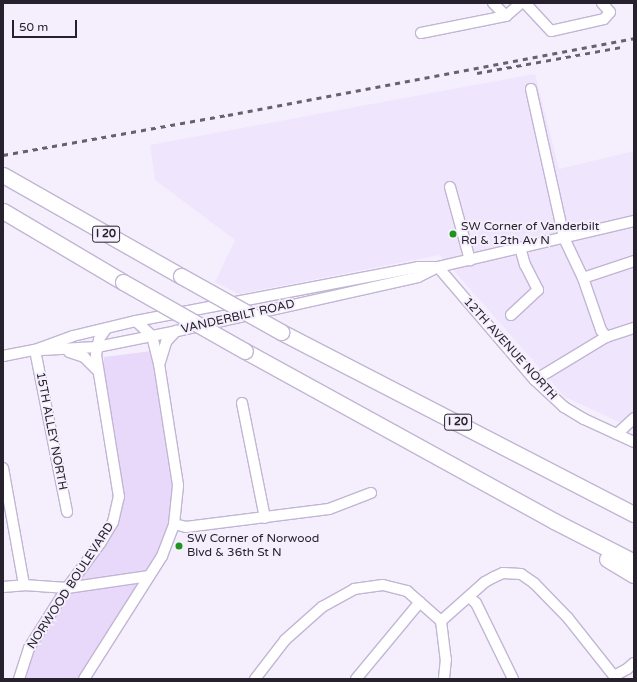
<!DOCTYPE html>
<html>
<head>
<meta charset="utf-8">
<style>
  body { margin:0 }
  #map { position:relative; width:637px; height:682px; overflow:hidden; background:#f5effd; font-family:"Varela Round",sans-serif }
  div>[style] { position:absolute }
  .built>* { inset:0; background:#efe5fd }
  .green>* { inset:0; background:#e8d9fb }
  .roads { filter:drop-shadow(1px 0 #c2b5d4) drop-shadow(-1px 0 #c2b5d4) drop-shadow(0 1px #c2b5d4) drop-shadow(0 -1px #c2b5d4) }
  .minor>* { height:10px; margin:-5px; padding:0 5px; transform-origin:5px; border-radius:5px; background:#fff }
  .highway>* { height:15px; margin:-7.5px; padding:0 7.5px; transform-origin:7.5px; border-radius:7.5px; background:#fff }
  .rail>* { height:2.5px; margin-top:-1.25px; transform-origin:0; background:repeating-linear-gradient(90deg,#67616d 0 5px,transparent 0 10px) }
  .bridges { filter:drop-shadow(1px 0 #c2b5d4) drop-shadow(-1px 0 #c2b5d4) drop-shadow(0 1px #c2b5d4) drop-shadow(0 -1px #c2b5d4) }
  .highway-bridge>* { height:15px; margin:-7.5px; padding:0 7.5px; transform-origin:7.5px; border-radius:7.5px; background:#fff }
  .dots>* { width:11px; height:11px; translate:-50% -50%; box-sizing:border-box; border:2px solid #f5effd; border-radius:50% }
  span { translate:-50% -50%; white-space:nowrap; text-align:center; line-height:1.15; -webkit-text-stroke:4px #f5effd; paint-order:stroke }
  .shield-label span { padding:1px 3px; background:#f5effd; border:1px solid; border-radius:3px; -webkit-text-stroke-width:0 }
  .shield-label { font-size:11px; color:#26212c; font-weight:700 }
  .poi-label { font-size:12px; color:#26212c }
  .left { translate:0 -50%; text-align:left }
  .street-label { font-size:12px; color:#26212c }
  .frame { position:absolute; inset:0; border:4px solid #26212c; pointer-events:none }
  .scale { position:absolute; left:12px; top:20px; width:65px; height:18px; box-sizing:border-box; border:2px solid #26212c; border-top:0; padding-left:5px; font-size:12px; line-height:14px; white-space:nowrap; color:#26212c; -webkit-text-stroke:3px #f5effd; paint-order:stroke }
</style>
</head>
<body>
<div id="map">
  <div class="built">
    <div style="clip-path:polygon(535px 74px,559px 169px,634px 151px,634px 429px,565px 397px,440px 255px,239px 294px,215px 282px,235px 240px,155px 180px,150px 145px)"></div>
  </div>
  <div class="green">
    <div style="clip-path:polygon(152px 351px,174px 485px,169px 522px,157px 554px,80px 679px,23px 679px,32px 650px,116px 525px,123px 499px,103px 380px,104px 357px)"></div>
  </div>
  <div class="roads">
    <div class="minor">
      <div style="left:493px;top:3px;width:18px;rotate:45deg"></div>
      <div style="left:525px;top:3px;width:38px;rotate:47deg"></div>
      <div style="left:551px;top:31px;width:54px;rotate:-12.8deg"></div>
      <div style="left:604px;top:19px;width:9px;rotate:-49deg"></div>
      <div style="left:610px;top:12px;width:12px;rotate:-132deg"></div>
      <div style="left:421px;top:33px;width:87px;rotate:-11.3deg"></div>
      <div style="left:506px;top:16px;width:20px;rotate:-41deg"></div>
      <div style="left:531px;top:89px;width:153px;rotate:77.5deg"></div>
      <div style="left:564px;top:238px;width:44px;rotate:64.6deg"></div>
      <div style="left:583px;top:278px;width:55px;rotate:70.9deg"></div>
      <div style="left:601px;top:330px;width:9px;rotate:54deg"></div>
      <div style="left:450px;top:187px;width:76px;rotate:74.7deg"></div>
      <div style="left:438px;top:267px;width:149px;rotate:49.4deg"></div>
      <div style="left:535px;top:380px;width:40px;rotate:43deg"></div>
      <div style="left:564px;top:407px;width:23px;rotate:31deg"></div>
      <div style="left:584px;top:419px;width:55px;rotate:24.7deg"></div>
      <div style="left:583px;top:278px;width:54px;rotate:-18.4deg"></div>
      <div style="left:511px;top:315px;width:37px;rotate:-43deg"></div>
      <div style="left:538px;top:290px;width:28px;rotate:-117deg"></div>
      <div style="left:525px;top:265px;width:18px;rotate:-106deg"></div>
      <div style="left:35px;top:350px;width:165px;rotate:78.8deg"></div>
      <div style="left:42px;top:350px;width:55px;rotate:-3.1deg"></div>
      <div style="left:97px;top:347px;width:82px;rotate:-11.3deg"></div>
      <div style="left:177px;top:331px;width:247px;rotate:-12.6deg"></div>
      <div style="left:418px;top:277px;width:20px;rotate:-27deg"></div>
      <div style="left:69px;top:352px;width:16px;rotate:18deg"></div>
      <div style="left:84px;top:357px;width:18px;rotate:45deg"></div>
      <div style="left:3px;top:356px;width:33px;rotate:-11deg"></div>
      <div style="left:35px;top:350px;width:40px;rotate:-20.2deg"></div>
      <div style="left:73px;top:336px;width:65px;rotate:-13.4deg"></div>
      <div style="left:136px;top:321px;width:287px;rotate:-10.8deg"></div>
      <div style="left:418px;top:267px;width:20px"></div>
      <div style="left:438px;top:267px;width:201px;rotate:-13.2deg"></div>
      <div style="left:160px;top:362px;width:21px;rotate:-73deg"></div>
      <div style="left:166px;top:342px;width:15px;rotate:-48deg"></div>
      <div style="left:535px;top:380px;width:83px;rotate:-31.2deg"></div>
      <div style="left:606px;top:337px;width:29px;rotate:-18deg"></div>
      <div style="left:242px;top:403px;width:117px;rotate:78.7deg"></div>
      <div style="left:617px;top:434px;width:23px;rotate:-43deg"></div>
      <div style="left:3px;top:468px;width:119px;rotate:79.8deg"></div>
      <div style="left:174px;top:524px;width:12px;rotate:14deg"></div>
      <div style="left:186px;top:527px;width:144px;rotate:-7.2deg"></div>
      <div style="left:329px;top:509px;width:45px;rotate:-20.9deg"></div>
      <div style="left:3px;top:587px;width:21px;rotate:-5deg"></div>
      <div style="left:24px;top:585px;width:43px;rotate:4deg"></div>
      <div style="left:67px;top:588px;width:83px;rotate:-8.3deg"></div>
      <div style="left:469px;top:597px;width:9px;rotate:41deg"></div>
      <div style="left:476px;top:603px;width:85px;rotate:64deg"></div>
      <div style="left:441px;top:621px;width:59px;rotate:-41.6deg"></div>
      <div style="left:485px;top:582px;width:10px;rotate:-29deg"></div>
      <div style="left:494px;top:577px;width:10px;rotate:-24deg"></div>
      <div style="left:503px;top:573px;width:18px;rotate:3deg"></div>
      <div style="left:521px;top:574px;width:16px;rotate:35deg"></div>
      <div style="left:534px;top:583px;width:49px;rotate:45.8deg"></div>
      <div style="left:568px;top:618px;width:74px;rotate:51.6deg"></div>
      <div style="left:614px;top:676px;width:15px;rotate:-28deg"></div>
      <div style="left:627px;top:669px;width:9px;rotate:-41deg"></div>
      <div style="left:19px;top:679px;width:33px;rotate:-72deg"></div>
      <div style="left:29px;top:648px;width:71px;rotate:-57.7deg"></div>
      <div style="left:67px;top:588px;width:57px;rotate:-53.5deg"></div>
      <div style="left:101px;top:542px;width:23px;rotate:-59deg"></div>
      <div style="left:113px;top:522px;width:26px;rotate:-77deg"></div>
      <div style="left:119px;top:497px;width:144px;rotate:-99.2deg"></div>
      <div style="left:96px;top:355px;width:16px;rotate:-79deg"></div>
      <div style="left:99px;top:339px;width:12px;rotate:-55deg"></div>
      <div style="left:84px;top:679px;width:146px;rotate:-57.6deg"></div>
      <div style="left:162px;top:556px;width:34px;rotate:-69deg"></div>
      <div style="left:174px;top:524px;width:39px;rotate:-84deg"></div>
      <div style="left:178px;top:485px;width:122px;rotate:-98.9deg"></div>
      <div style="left:159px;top:364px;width:29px;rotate:-104deg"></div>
      <div style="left:152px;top:336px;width:22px;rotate:-137deg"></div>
      <div style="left:255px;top:679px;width:49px;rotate:-52.4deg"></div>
      <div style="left:285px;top:640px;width:50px;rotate:-41.7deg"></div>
      <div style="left:322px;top:607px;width:37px;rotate:-29deg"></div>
      <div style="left:354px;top:589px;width:29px;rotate:-8deg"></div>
      <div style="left:383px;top:585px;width:25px;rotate:14deg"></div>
      <div style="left:407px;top:591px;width:45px;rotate:41.4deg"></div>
      <div style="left:441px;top:621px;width:38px;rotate:83deg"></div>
      <div style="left:446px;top:659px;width:20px;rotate:96deg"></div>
      <div style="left:356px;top:679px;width:100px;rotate:-50.3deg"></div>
    </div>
    <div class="highway">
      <div style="left:3px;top:175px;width:205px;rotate:29.6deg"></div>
      <div style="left:3px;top:211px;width:139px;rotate:30.6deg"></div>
      <div style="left:281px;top:332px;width:397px;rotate:27.3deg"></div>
      <div style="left:245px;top:351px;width:353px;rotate:28.8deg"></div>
      <div style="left:554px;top:521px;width:90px;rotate:27.1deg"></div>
      <div style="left:607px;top:559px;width:31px;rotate:31deg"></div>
    </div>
  </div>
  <div class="rail">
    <div style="left:477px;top:73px;width:146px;rotate:-10.2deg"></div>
    <div style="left:3px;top:155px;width:229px;rotate:-10.1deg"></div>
    <div style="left:228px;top:115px;width:413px;rotate:-10.7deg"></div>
  </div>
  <div class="bridges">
    <div class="highway-bridge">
      <div style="left:181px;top:276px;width:115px;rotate:29.2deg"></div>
      <div style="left:123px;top:282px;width:140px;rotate:29.5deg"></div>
    </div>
  </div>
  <div class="dots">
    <div style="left:453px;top:234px;background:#22931f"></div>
    <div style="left:179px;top:546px;background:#22931f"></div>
  </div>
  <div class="shield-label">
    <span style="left:106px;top:234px">I 20</span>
    <span style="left:458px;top:422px">I 20</span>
  </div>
  <div class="poi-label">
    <span class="left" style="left:461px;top:234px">SW Corner of Vanderbilt<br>Rd &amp; 12th Av N</span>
    <span class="left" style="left:187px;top:546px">SW Corner of Norwood<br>Blvd &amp; 36th St N</span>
  </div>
  <div class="street-label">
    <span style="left:238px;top:317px;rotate:-13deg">VANDERBILT ROAD</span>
    <span style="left:510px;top:349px;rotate:48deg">12TH AVENUE NORTH</span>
    <span style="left:51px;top:431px;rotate:79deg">15TH ALLEY NORTH</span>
    <span style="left:71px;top:586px;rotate:-57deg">NORWOOD BOULEVARD</span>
  </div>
  <div class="frame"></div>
  <div class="scale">50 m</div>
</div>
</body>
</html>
